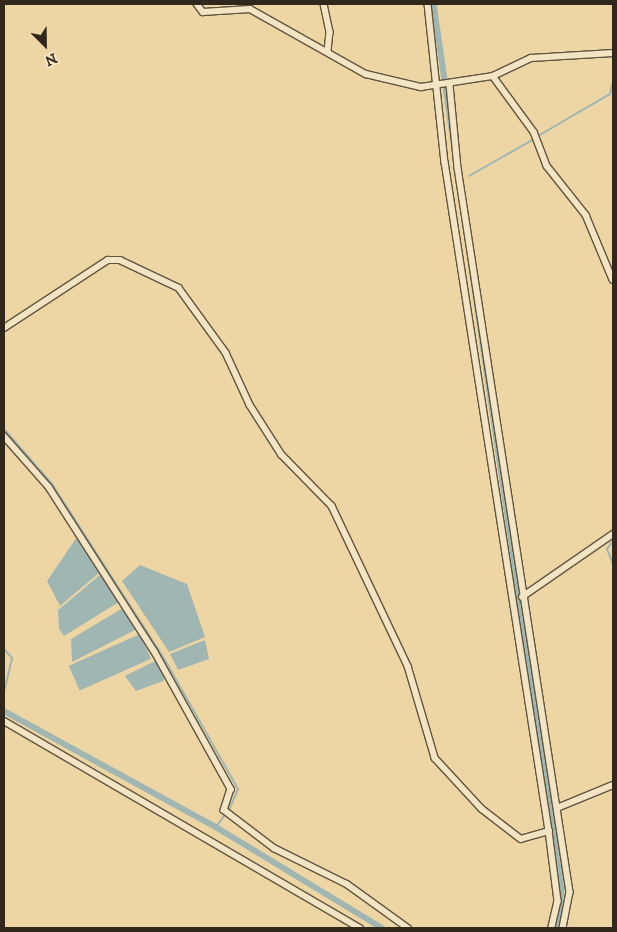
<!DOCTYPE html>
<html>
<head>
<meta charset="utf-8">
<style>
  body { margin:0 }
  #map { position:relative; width:617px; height:932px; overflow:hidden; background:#edd6a4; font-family:"IM FELL DW Pica",serif }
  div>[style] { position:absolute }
  .water>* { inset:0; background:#9fb6b3; transform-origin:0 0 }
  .stream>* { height:2px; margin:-1px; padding:0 1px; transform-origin:1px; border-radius:1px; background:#9fb6b3 }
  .canal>* { height:5.5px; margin:-2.75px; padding:0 2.75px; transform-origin:2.75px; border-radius:2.75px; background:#9fb6b3 }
  .roads { filter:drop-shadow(1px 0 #60543e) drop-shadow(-1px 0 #60543e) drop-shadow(0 1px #60543e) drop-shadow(0 -1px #60543e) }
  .minor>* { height:5.5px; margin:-2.75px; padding:0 2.75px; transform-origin:2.75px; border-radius:2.75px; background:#f3e4c4 }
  span { translate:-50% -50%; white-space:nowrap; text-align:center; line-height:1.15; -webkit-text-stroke:4.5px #f3e4c4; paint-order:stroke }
  .frame { position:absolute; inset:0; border:5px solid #31281c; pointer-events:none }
  .north { position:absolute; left:20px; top:20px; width:50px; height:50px; -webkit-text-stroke:4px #f3e4c4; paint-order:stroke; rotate:157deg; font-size:14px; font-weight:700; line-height:20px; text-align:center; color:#31281c }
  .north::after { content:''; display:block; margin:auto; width:18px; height:22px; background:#31281c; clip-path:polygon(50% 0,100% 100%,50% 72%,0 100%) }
</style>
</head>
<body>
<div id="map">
  <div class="water">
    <div style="clip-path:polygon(77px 537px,99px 573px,60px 606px,47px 581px)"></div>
    <div style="clip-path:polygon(140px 565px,187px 584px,205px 637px,169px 652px,122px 581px)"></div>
    <div style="clip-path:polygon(100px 575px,119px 602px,64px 636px,59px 629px,58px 610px)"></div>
    <div style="clip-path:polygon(123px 608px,137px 629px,72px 662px,71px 639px)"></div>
    <div style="left:140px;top:634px;width:27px;height:78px;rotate:66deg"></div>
    <div style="clip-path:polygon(205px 640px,209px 659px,178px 670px,170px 654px)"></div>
    <div style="clip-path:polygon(155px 661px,165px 676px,163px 681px,136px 691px,125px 676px)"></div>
  </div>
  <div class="stream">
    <div style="left:538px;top:136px;width:83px;rotate:-30.3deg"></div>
    <div style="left:610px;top:94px;width:12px;rotate:-76deg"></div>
    <div style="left:469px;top:176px;width:75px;rotate:-29.6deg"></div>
    <div style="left:4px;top:429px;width:73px;rotate:48.9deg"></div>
    <div style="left:52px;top:484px;width:209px;rotate:57.3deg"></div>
    <div style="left:165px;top:660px;width:148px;rotate:60.5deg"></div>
    <div style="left:238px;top:789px;width:23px;rotate:113deg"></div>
    <div style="left:613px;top:541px;width:10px;rotate:127deg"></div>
    <div style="left:607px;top:549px;width:16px;rotate:68deg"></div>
    <div style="left:4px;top:649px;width:12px;rotate:48deg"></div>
    <div style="left:12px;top:658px;width:32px;rotate:103deg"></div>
    <div style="left:216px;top:827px;width:14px;rotate:-54deg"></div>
  </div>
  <div class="canal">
    <div style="left:434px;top:4px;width:895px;rotate:81.78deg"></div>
    <div style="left:562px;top:890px;width:38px;rotate:97deg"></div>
    <div style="left:4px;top:711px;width:242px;rotate:28.7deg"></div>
    <div style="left:216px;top:827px;width:194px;rotate:31.3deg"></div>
  </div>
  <div class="roads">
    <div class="minor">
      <div style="left:197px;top:4px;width:10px;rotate:53deg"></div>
      <div style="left:203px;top:12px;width:47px;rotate:-3.7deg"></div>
      <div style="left:250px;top:9px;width:133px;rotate:29.3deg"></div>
      <div style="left:366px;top:74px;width:57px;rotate:13.3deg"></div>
      <div style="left:421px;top:87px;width:73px;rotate:-8.7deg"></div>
      <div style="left:493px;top:76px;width:42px;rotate:-25.3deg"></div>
      <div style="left:531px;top:58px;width:82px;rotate:-3.5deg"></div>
      <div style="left:324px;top:4px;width:29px;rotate:78deg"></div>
      <div style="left:330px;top:32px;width:19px;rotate:96deg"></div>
      <div style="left:428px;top:4px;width:159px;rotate:83.9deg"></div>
      <div style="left:445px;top:162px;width:677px;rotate:81.16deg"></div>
      <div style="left:549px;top:831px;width:71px;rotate:82.7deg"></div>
      <div style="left:558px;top:901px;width:28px;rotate:103deg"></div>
      <div style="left:493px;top:76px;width:69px;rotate:53.8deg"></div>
      <div style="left:534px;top:132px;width:36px;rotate:69deg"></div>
      <div style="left:547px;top:166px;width:63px;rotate:51.5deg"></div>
      <div style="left:586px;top:215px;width:70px;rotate:67.4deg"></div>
      <div style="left:450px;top:85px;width:83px;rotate:84.5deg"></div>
      <div style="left:458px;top:168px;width:733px;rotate:81.21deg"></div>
      <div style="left:570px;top:892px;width:37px;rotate:101deg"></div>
      <div style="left:4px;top:328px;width:124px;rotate:-33.2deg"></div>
      <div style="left:108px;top:260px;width:12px"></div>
      <div style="left:120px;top:260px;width:65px;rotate:25.4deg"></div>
      <div style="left:179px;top:288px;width:80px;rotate:54.1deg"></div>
      <div style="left:226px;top:353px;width:57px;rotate:65.2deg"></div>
      <div style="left:250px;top:405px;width:59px;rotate:57.4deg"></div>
      <div style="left:282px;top:455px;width:71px;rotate:45.6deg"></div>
      <div style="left:332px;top:506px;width:177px;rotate:64.6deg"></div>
      <div style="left:408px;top:666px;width:96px;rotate:73.6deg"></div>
      <div style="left:435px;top:758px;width:69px;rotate:47.3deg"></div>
      <div style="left:482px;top:809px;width:49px;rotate:37.6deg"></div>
      <div style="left:521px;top:839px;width:29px;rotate:-16deg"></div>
      <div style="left:4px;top:436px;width:68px;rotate:48.6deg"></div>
      <div style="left:49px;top:487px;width:196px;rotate:57.3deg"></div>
      <div style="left:155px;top:652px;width:157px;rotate:61deg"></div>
      <div style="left:231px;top:789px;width:22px;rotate:108deg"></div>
      <div style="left:224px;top:810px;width:63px;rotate:37.2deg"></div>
      <div style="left:274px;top:848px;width:81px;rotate:26.3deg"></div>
      <div style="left:347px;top:884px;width:75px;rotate:35.8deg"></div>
      <div style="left:522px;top:597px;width:111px;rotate:-34.7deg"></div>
      <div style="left:4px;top:721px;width:412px;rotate:30.2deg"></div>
      <div style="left:557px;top:808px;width:61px;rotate:-22.3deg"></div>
    </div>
  </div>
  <div class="frame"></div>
  <div class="north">N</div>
</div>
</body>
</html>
